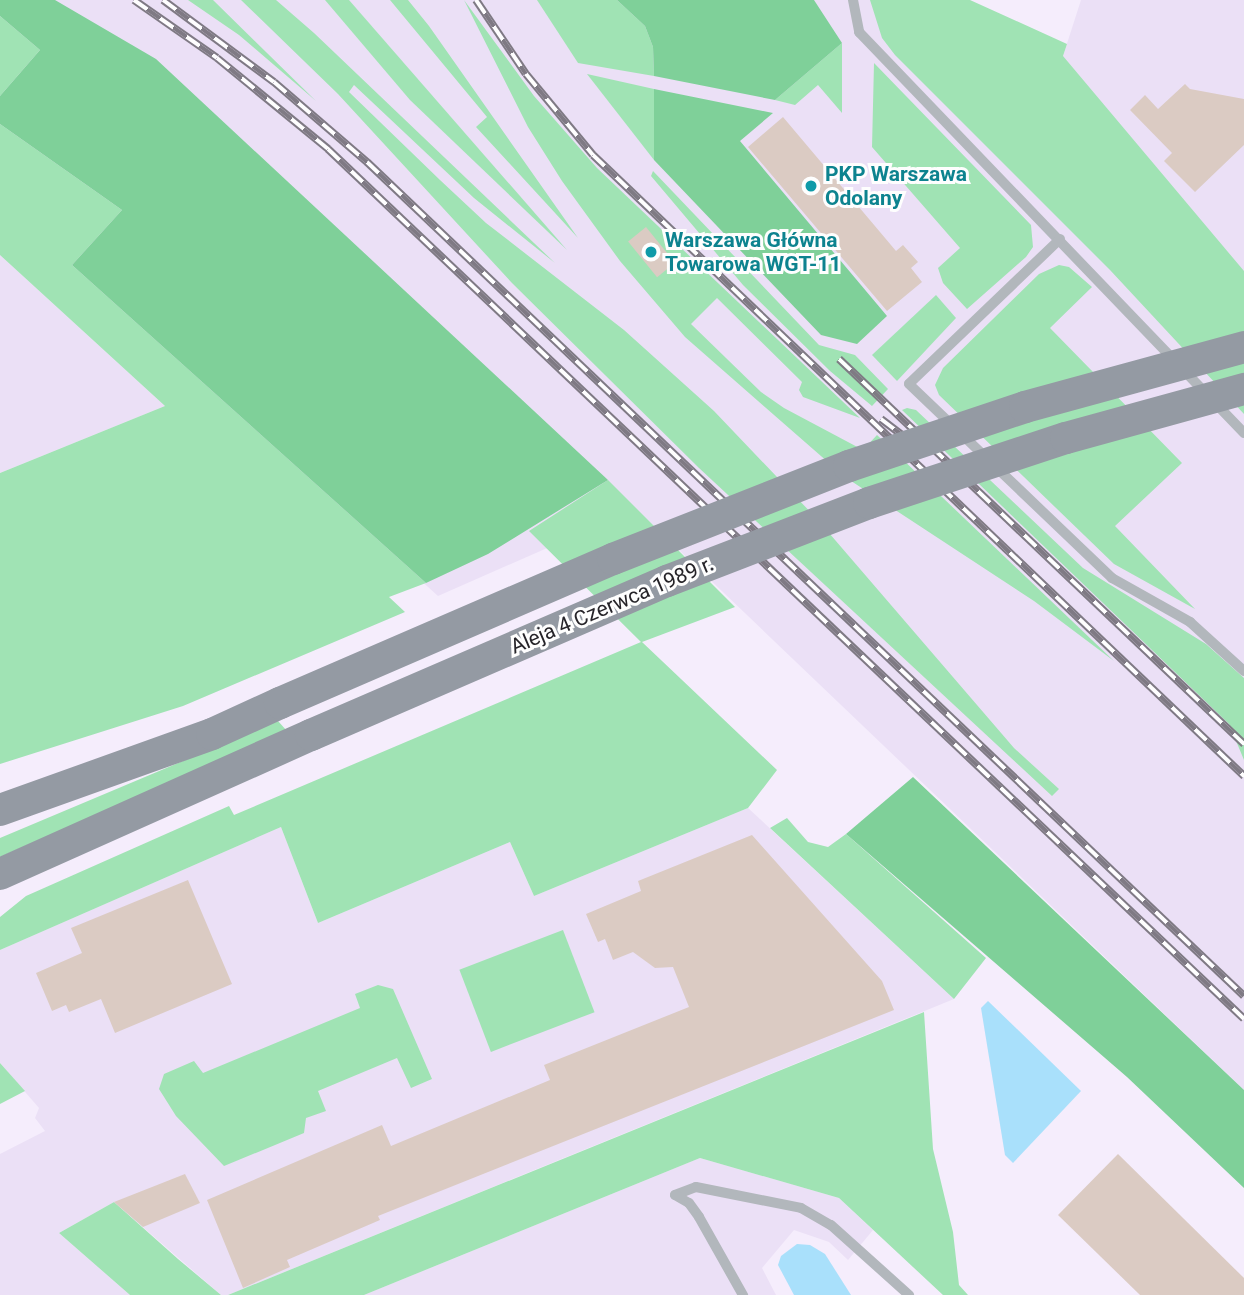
<!DOCTYPE html>
<html>
<head>
<meta charset="utf-8">
<style>
  body { margin:0 }
  #map { position:relative; width:1244px; height:1295px; overflow:hidden; background:#f5edfc; font-family:Roboto,sans-serif }
  div>[style] { position:absolute }
  .built>* { inset:0; background:#ebe0f6 }
  .green>* { inset:0; background:#a0e3b4; transform-origin:0 0 }
  .forest>* { inset:0; background:#7fd099 }
  .water>* { inset:0; background:#a9e0fb }
  .building>* { inset:0; background:#dbcbc3; transform-origin:0 0 }
  .service>* { height:10px; margin:-5px; padding:0 5px; transform-origin:5px; border-radius:5px; background:#b2b7bc }
  .secondary>* { height:32px; margin:-16px; padding:0 16px; transform-origin:16px; border-radius:16px; background:#949aa3 }
  .rail>* { height:8px; margin-top:-4px; transform-origin:0; background:repeating-linear-gradient(90deg,#fefefe 0 16px,#7f7a84 0 32px); box-sizing:border-box; border-block:2px solid #7f7a84 }
  .secondary-bridge>* { height:32px; margin:-16px; padding:0 16px; transform-origin:16px; border-radius:16px; background:#949aa3 }
  .dots>* { width:19px; height:19px; translate:-50% -50%; box-sizing:border-box; border:4px solid #fefefe; border-radius:50% }
  span { translate:-50% -50%; white-space:nowrap; text-align:center; line-height:1.15; -webkit-text-stroke:6px #fefefe; paint-order:stroke }
  .culture-label { font-size:21px; color:#0d838f; font-weight:700 }
  .left { translate:0 -50%; text-align:left }
  .street-label { font-size:21px; color:#262429 }
</style>
</head>
<body>
<div id="map">
  <div class="built">
    <div style="clip-path:polygon(0 0,944px 0,1063px 56px,1081px 0,1244px 0,1244px 1090px,636px 509px,438px 596px,72px 265px,122px 210px,0 124px,0 96px,40px 50px,0 16px)"></div>
    <div style="clip-path:polygon(0 255px,165px 406px,0 473px)"></div>
    <div style="clip-path:polygon(748px 808px,954px 999px,228px 1295px,221px 1295px,114px 1202px,59px 1233px,130px 1295px,0 1295px,0 1154px,45px 1131px,35px 1118px,39px 1108px,0 1063px,0 950px,281px 827px,318px 923px,510px 842px,534px 896px)"></div>
    <div style="clip-path:polygon(700px 1158px,839px 1198px,873px 1230px,848px 1260px,829px 1242px,794px 1230px,762px 1268px,776px 1295px,364px 1295px)"></div>
  </div>
  <div class="green">
    <div style="clip-path:polygon(188px 0,213px 0,316px 101px,239px 35px)"></div>
    <div style="clip-path:polygon(241px 0,276px 0,314px 33px,555px 263px,474px 198px,354px 85px,349px 92px,440px 180px,486px 223px,624px 330px,714px 411px,817px 519px,1014px 748px,1059px 789px,1052px 796px,699px 468px,512px 283px,338px 94px)"></div>
    <div style="clip-path:polygon(325px 0,349px 0,567px 250px,410px 100px)"></div>
    <div style="clip-path:polygon(390px 0,408px 0,429px 26px,578px 238px,476px 127px,487px 117px)"></div>
    <div style="clip-path:polygon(464px 0,534px 96px,597px 168px,860px 418px,803px 397px,799px 390px,802px 382px,717px 298px,691px 324px,761px 392px,784px 408px,863px 450px,877px 435px,1114px 661px,1034px 601px,845px 477px,685px 337px,620px 261px,562px 181px,528px 127px)"></div>
    <div style="clip-path:polygon(537px 0,617px 0,645px 26px,653px 47px,654px 76px,578px 63px)"></div>
    <div style="clip-path:polygon(870px 0,970px 0,1067px 44px,1063px 56px,1244px 271px,1244px 414px,1110px 270px,895px 55px,882px 38px)"></div>
    <div style="clip-path:polygon(0 16px,40px 50px,0 96px)"></div>
    <div style="clip-path:polygon(842px 43px,842px 113px,818px 85px,795px 105px,775px 100px)"></div>
    <div style="clip-path:polygon(874px 63px,1031px 225px,1033px 247px,1026px 257px,967px 309px,943px 283px,938px 268px,960px 248px,872px 147px)"></div>
    <div style="clip-path:polygon(587px 74px,654px 89px,654px 160px)"></div>
    <div style="clip-path:polygon(0 124px,122px 210px,72px 265px,426px 583px,389px 597px,405px 612px,183px 706px,0 764px,0 473px,165px 406px,0 255px)"></div>
    <div style="clip-path:polygon(653px 171px,819px 345px,855px 355px,888px 389px,872px 406px,830px 371px,743px 285px,651px 176px)"></div>
    <div style="clip-path:polygon(1059px 265px,1069px 267px,1092px 287px,1050px 328px,1182px 463px,1115px 526px,1195px 609px,1114px 564px,939px 395px,935px 385px,943px 368px,1039px 274px)"></div>
    <div style="clip-path:polygon(936px 295px,956px 318px,897px 381px,872px 355px)"></div>
    <div style="clip-path:polygon(907px 408px,916px 410px,1083px 568px,1206px 644px,1244px 678px,1244px 760px,1229px 724px,902px 410px)"></div>
    <div style="clip-path:polygon(608px 480px,735px 607px,642px 642px,777px 770px,748px 808px,534px 896px,510px 842px,318px 923px,281px 827px,0 950px,0 917px,26px 896px,229px 806px,234px 815px,641px 642px,529px 531px)"></div>
    <div style="clip-path:polygon(278px 721px,287px 731px,0 857px,0 838px)"></div>
    <div style="clip-path:polygon(787px 818px,808px 842px,828px 847px,846px 834px,986px 958px,954px 999px,770px 828px)"></div>
    <div style="left:563px;top:930px;width:88px;height:111px;rotate:69deg"></div>
    <div style="clip-path:polygon(378px 985px,393px 989px,432px 1079px,411px 1088px,397px 1058px,318px 1091px,326px 1111px,306px 1118px,304px 1133px,224px 1166px,176px 1116px,159px 1089px,164px 1074px,194px 1061px,203px 1073px,360px 1008px,355px 994px)"></div>
    <div style="clip-path:polygon(924px 1012px,933px 1149px,953px 1232px,959px 1285px,968px 1295px,943px 1295px,839px 1198px,700px 1158px,364px 1295px,228px 1295px)"></div>
    <div style="clip-path:polygon(0 1063px,25px 1091px,0 1104px)"></div>
    <div style="clip-path:polygon(114px 1202px,178px 1259px,221px 1295px,130px 1295px,59px 1233px)"></div>
  </div>
  <div class="forest">
    <div style="clip-path:polygon(0 0,55px 0,156px 59px,608px 480px,488px 554px,426px 583px,72px 265px,122px 210px,0 124px,0 96px,40px 50px,0 16px)"></div>
    <div style="clip-path:polygon(617px 0,814px 0,842px 43px,775px 100px,654px 76px,653px 47px,645px 26px)"></div>
    <div style="clip-path:polygon(654px 89px,773px 113px,740px 141px,887px 316px,857px 344px,821px 335px,654px 160px)"></div>
    <div style="clip-path:polygon(913px 777px,1244px 1090px,1244px 1188px,1127px 1077px,846px 834px)"></div>
  </div>
  <div class="water">
    <div style="clip-path:polygon(988px 1001px,1081px 1091px,1013px 1163px,1005px 1155px,981px 1008px)"></div>
    <div style="clip-path:polygon(797px 1244px,810px 1245px,825px 1254px,851px 1295px,794px 1295px,778px 1265px,781px 1256px)"></div>
  </div>
  <div class="building">
    <div style="clip-path:polygon(1185px 84px,1190px 89px,1244px 99px,1244px 145px,1195px 192px,1164px 161px,1172px 153px,1130px 110px,1145px 95px,1158px 109px)"></div>
    <div style="clip-path:polygon(783px 117px,896px 251px,903px 245px,918px 262px,911px 268px,922px 282px,887px 311px,748px 147px)"></div>
    <div style="left:646px;top:227px;width:46px;height:23px;rotate:51deg"></div>
    <div style="clip-path:polygon(752px 835px,882px 981px,894px 1010px,378px 1216px,380px 1220px,287px 1260px,290px 1267px,243px 1288px,207px 1200px,382px 1125px,391px 1146px,550px 1080px,544px 1065px,689px 1007px,673px 967px,655px 968px,633px 952px,613px 960px,605px 939px,598px 942px,586px 914px,641px 891px,638px 881px)"></div>
    <div style="clip-path:polygon(188px 880px,232px 984px,115px 1033px,101px 999px,69px 1012px,66px 1005px,52px 1011px,36px 973px,82px 953px,71px 928px)"></div>
    <div style="clip-path:polygon(1118px 1154px,1244px 1278px,1244px 1295px,1140px 1295px,1058px 1215px)"></div>
    <div style="clip-path:polygon(185px 1174px,200px 1203px,143px 1227px,114px 1202px)"></div>
  </div>
  <div class="service">
    <div style="left:853px;top:0;width:33px;rotate:79deg"></div>
    <div style="left:859px;top:32px;width:556px;rotate:46.17deg"></div>
    <div style="left:1060px;top:239px;width:209px;rotate:136.2deg"></div>
    <div style="left:909px;top:384px;width:281px;rotate:43.7deg"></div>
    <div style="left:1112px;top:578px;width:90px;rotate:29.4deg"></div>
    <div style="left:1190px;top:622px;width:73px;rotate:42.2deg"></div>
    <div style="left:675px;top:1195px;width:22px;rotate:-21deg"></div>
    <div style="left:696px;top:1187px;width:107px;rotate:11.3deg"></div>
    <div style="left:801px;top:1208px;width:34px;rotate:30deg"></div>
    <div style="left:831px;top:1225px;width:105px;rotate:41.9deg"></div>
    <div style="left:675px;top:1195px;width:16px;rotate:30deg"></div>
    <div style="left:689px;top:1203px;width:17px;rotate:54deg"></div>
    <div style="left:699px;top:1217px;width:90px;rotate:60.6deg"></div>
  </div>
  <div class="secondary">
    <div style="left:0;top:810px;width:225px;rotate:-19.7deg"></div>
    <div style="left:212px;top:734px;width:75px;rotate:-24.5deg"></div>
    <div style="left:0;top:874px;width:341px;rotate:-24.1deg"></div>
  </div>
  <div class="rail">
    <div style="left:134px;top:0;width:101px;rotate:34.9deg"></div>
    <div style="left:217px;top:58px;width:144px;rotate:39.3deg"></div>
    <div style="left:328px;top:149px;width:1263px;rotate:43.52deg"></div>
    <div style="left:163px;top:0;width:138px;rotate:36.5deg"></div>
    <div style="left:274px;top:82px;width:123px;rotate:40.7deg"></div>
    <div style="left:367px;top:162px;width:1210px;rotate:43.56deg"></div>
    <div style="left:476px;top:0;width:89px;rotate:56deg"></div>
    <div style="left:526px;top:74px;width:105px;rotate:50.4deg"></div>
    <div style="left:593px;top:155px;width:900px;rotate:43.65deg"></div>
    <div style="left:839px;top:359px;width:559px;rotate:43.55deg"></div>
    <div style="left:881px;top:419px;width:53px;rotate:37.3deg"></div>
  </div>
  <div class="secondary-bridge">
    <div style="left:280px;top:703px;width:363px;rotate:-23.4deg"></div>
    <div style="left:613px;top:559px;width:254px;rotate:-21.5deg"></div>
    <div style="left:849px;top:466px;width:186px;rotate:-18.5deg"></div>
    <div style="left:1025px;top:407px;width:227px;rotate:-15.3deg"></div>
    <div style="left:311px;top:735px;width:388px;rotate:-23.4deg"></div>
    <div style="left:667px;top:581px;width:217px;rotate:-21.1deg"></div>
    <div style="left:869px;top:503px;width:207px;rotate:-18.3deg"></div>
    <div style="left:1066px;top:438px;width:185px;rotate:-15.4deg"></div>
  </div>
  <div class="dots">
    <div style="left:811px;top:186px;background:#0f9aa8"></div>
    <div style="left:651px;top:252px;background:#0f9aa8"></div>
  </div>
  <div class="culture-label">
    <span class="left" style="left:825px;top:186px">PKP Warszawa<br>Odolany</span>
    <span class="left" style="left:665px;top:252px">Warszawa Główna<br>Towarowa WGT-11</span>
  </div>
  <div class="street-label">
    <span style="left:612px;top:605px;rotate:-23deg">Aleja 4 Czerwca 1989 r.</span>
  </div>
</div>
</body>
</html>
